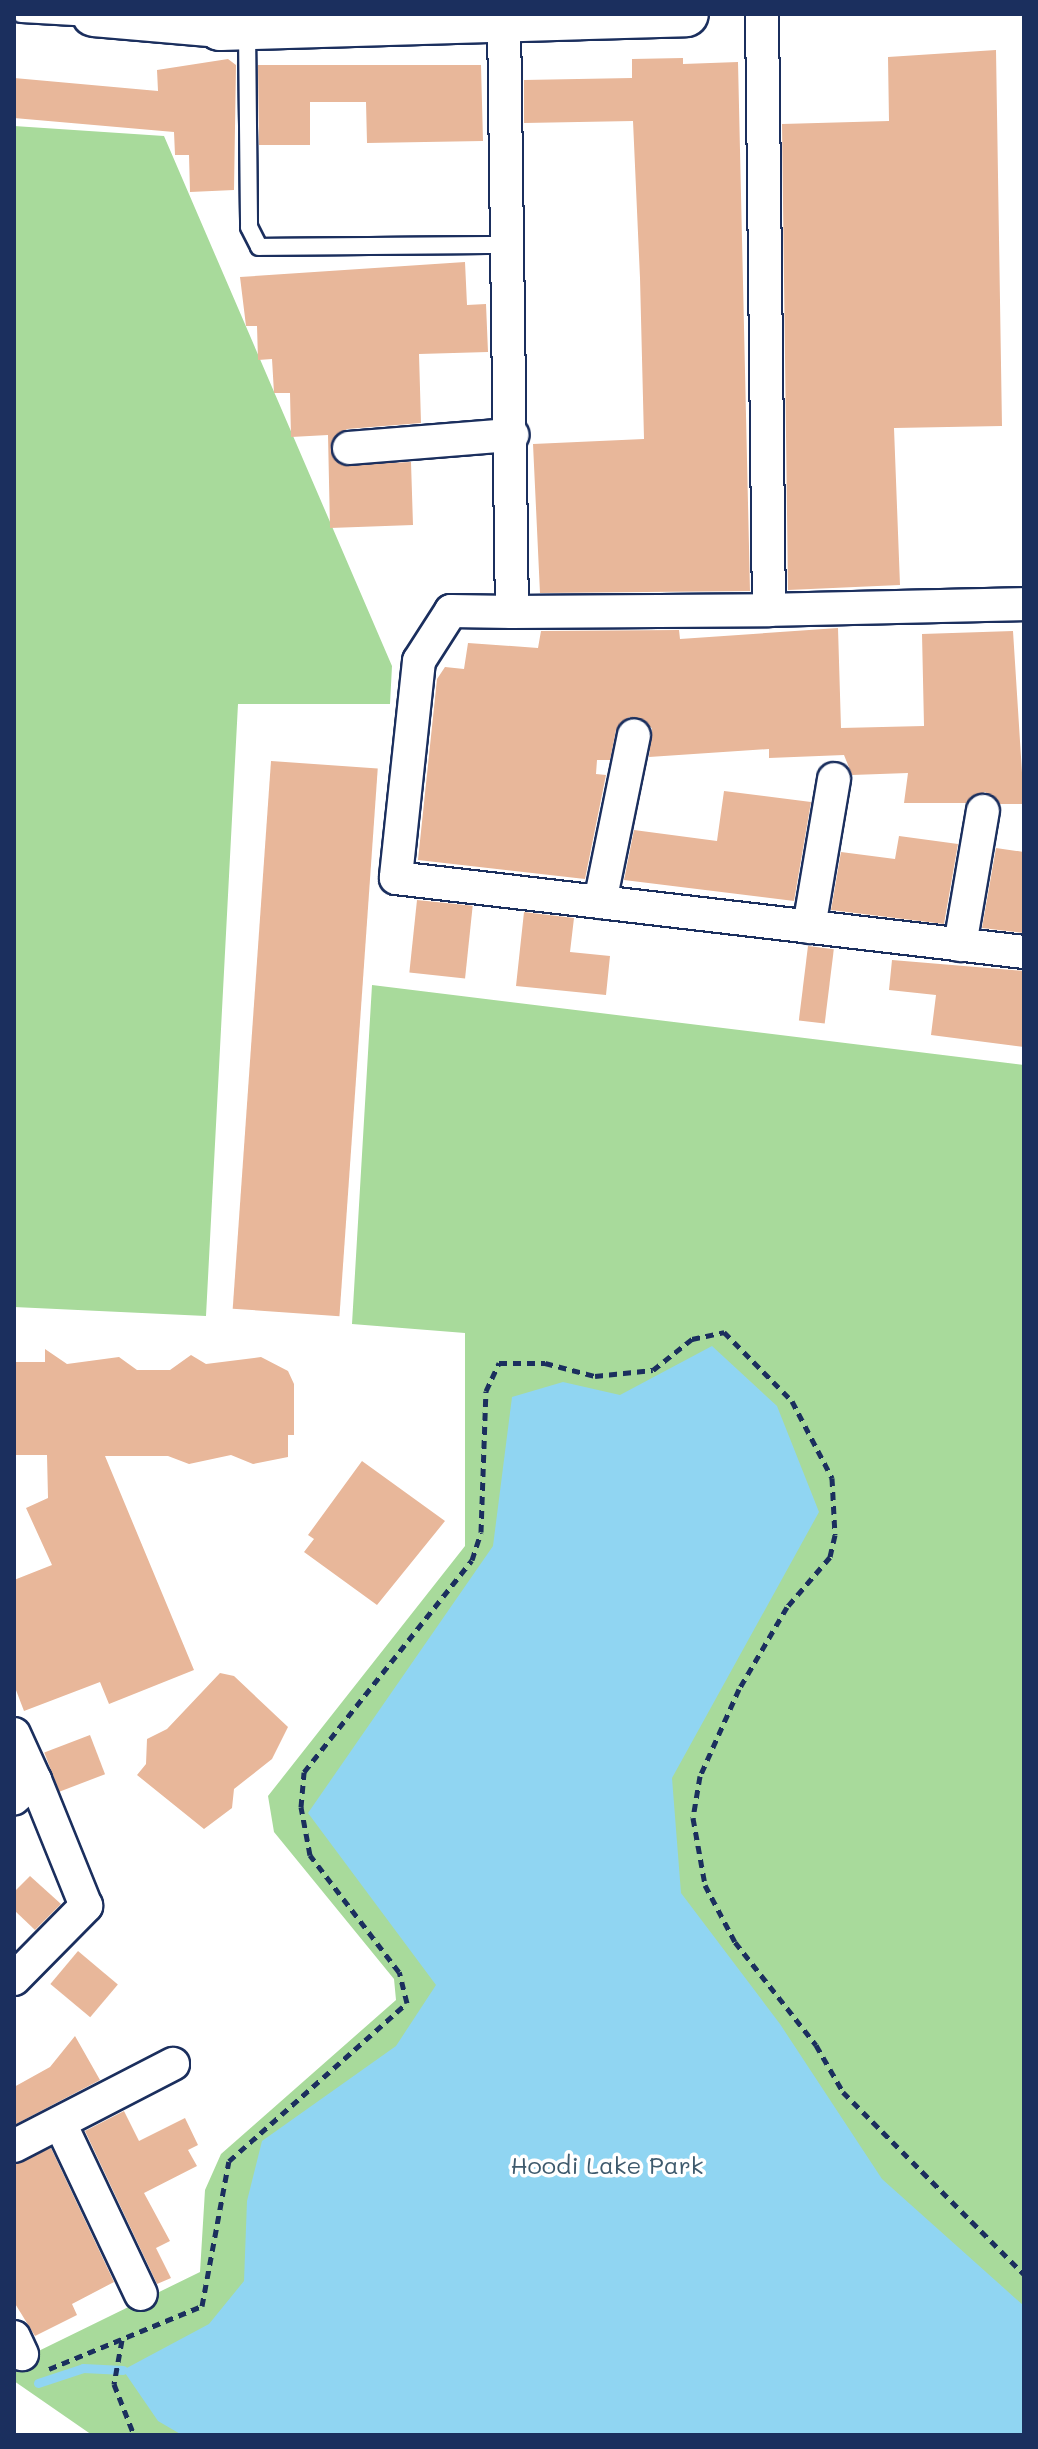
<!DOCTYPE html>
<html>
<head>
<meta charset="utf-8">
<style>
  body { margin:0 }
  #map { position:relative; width:1038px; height:2449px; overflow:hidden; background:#fff; font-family:Mali,sans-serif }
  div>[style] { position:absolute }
  .green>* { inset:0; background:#a8da9b }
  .water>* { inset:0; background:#90d5f2 }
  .stream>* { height:9px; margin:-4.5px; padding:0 4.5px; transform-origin:4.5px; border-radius:4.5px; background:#90d5f2 }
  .building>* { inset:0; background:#e8b79a; transform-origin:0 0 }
  .path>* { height:5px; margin-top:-2.5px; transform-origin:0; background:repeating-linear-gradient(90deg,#1b2f5e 0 8px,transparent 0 14px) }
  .roads { filter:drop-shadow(2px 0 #1b2f5e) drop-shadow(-2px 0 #1b2f5e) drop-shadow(0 2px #1b2f5e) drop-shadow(0 -2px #1b2f5e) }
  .lane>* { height:16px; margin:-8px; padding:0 8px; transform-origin:8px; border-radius:8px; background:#fff }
  .street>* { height:32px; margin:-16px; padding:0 16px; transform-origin:16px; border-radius:16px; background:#fff }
  .secondary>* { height:44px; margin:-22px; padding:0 22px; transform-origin:22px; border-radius:22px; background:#fff }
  span { translate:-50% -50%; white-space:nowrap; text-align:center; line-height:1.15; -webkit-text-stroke:7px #fff; paint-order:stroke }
  .park-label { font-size:24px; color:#3e5a6d }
  .frame { position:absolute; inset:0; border:16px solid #1b2f5e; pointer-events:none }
</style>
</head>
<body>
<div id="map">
  <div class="green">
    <div style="clip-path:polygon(14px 126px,164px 136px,392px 666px,390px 704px,238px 704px,206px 1316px,14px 1307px)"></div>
    <div style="clip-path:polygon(372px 985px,1024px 1065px,1024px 2435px,92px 2435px,14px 2381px,14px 2363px,200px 2272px,205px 2190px,221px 2154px,396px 2000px,394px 1979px,274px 1832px,268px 1796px,465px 1546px,465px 1333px,352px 1324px)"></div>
  </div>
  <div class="water">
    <div style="clip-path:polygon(712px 1346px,777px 1406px,819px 1512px,672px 1778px,681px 1893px,780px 2024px,882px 2179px,1024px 2306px,1024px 2435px,182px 2435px,158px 2421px,123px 2370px,209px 2324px,244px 2281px,247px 2201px,262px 2141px,396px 2046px,436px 1985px,308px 1813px,493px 1546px,512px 1397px,563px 1382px,620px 1395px)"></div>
  </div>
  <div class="stream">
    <div style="left:38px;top:2383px;width:47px;rotate:-18.4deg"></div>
    <div style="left:83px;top:2368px;width:40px;rotate:2.9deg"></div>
  </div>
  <div class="building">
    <div style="clip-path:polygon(996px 50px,1002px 426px,894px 428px,900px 585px,788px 590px,782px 124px,889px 121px,888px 57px)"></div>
    <div style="clip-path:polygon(683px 58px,683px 64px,738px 62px,750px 591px,540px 593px,533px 444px,644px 439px,640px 278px,633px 121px,524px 123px,524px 80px,632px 78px,632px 59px)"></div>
    <div style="clip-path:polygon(228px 59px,236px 65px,234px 190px,190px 192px,189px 155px,175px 155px,174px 132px,14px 118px,14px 78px,158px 91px,157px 70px)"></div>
    <div style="clip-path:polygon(258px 65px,481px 65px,483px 141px,367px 143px,366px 102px,310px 102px,310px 145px,259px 145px)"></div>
    <div style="clip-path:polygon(465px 262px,467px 305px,486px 304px,488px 352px,419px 354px,421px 423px,347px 429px,332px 441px,342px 465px,411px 462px,413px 525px,330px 528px,328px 435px,291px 437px,290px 393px,274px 393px,272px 359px,258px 360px,257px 326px,246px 326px,240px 277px)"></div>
    <div style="clip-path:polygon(838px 628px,841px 728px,924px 726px,922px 634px,1013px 631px,1024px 804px,1000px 804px,985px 792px,966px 803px,904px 803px,908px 773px,852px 775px,844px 755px,769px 758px,769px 749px,649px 757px,652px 728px,629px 717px,616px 730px,610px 760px,597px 760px,596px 774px,606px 775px,585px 879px,418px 860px,437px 679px,445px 667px,464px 669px,468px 643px,538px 648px,541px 631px,679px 630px,680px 639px)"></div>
    <div style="left:271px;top:761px;width:107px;height:549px;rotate:4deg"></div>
    <div style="clip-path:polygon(724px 791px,811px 802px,794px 901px,624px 880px,634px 830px,717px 841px)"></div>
    <div style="clip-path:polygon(899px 836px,958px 844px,944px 924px,831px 910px,841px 852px,895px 859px)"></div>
    <div style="clip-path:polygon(996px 848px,1024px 852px,1024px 933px,982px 928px)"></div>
    <div style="left:417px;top:900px;width:56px;height:73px;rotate:6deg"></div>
    <div style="clip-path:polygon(524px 912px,574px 918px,570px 952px,610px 956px,606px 995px,516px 986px)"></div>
    <div style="left:808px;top:946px;width:26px;height:75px;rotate:7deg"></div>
    <div style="clip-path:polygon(892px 960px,1024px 971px,1024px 1047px,931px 1035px,936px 995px,889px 990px)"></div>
    <div style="clip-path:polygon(45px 1349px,67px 1364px,119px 1357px,137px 1370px,170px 1370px,191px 1355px,206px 1364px,261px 1357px,288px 1371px,294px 1384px,294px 1435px,288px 1435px,288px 1457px,253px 1464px,231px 1455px,189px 1464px,168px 1456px,105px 1456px,194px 1670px,109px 1704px,100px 1682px,24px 1711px,14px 1685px,14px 1580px,52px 1565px,26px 1508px,48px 1498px,47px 1455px,14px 1455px,14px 1362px,45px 1362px)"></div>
    <div style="clip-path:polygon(362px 1461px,445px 1521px,377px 1605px,304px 1552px,314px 1539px,308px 1535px)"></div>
    <div style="clip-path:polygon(220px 1673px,234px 1676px,288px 1727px,272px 1759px,234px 1789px,232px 1808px,204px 1829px,137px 1775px,146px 1764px,147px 1739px,167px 1729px)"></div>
    <div style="left:90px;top:1735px;width:42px;height:49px;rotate:69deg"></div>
    <div style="clip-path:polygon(30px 1876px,61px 1904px,35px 1930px,14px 1910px,14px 1892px)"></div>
    <div style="left:78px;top:1951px;width:52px;height:43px;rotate:40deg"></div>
    <div style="clip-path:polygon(75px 2036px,100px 2080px,14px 2125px,14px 2087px,50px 2067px)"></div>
    <div style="clip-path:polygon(124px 2111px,139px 2141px,185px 2118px,198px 2145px,188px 2150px,197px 2166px,144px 2193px,170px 2241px,156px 2248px,171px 2278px,157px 2284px,85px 2131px)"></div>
    <div style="clip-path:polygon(51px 2148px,114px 2282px,72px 2304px,77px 2315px,35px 2336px,14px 2302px,14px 2165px)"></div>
  </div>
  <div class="path">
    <div style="left:122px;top:2340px;width:45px;rotate:100.3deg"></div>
    <div style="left:114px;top:2384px;width:55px;rotate:68.6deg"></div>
    <div style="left:49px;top:2369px;width:165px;rotate:-22.4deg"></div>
    <div style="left:202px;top:2306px;width:147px;rotate:-79.5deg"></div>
    <div style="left:229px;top:2161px;width:238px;rotate:-41.6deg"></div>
    <div style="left:407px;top:2003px;width:32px;rotate:-104deg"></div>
    <div style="left:399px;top:1972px;width:147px;rotate:-127.3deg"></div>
    <div style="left:310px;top:1855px;width:49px;rotate:-100.6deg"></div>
    <div style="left:301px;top:1807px;width:35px;rotate:-85deg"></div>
    <div style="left:304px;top:1772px;width:270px;rotate:-51.6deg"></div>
    <div style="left:472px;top:1560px;width:29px;rotate:-72deg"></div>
    <div style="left:481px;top:1532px;width:141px;rotate:-88deg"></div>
    <div style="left:486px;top:1391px;width:31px;rotate:-65deg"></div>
    <div style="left:499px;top:1363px;width:46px"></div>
    <div style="left:545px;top:1363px;width:52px;rotate:14.6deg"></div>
    <div style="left:595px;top:1376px;width:58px;rotate:-5.9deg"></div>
    <div style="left:653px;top:1370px;width:50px;rotate:-38.5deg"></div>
    <div style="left:692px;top:1339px;width:33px;rotate:-12deg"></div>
    <div style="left:724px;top:1332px;width:97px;rotate:45.4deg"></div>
    <div style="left:792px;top:1401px;width:87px;rotate:62.5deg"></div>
    <div style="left:832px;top:1478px;width:57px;rotate:87deg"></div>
    <div style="left:835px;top:1535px;width:23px;rotate:103deg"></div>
    <div style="left:830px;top:1557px;width:66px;rotate:130.7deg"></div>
    <div style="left:787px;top:1607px;width:95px;rotate:120.3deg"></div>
    <div style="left:739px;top:1689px;width:95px;rotate:114.1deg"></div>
    <div style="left:700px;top:1776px;width:43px;rotate:99.5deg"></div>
    <div style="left:693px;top:1818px;width:68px;rotate:79.8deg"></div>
    <div style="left:705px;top:1885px;width:64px;rotate:62.2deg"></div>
    <div style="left:735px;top:1942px;width:131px;rotate:51.8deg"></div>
    <div style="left:816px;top:2045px;width:54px;rotate:60.1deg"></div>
    <div style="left:843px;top:2092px;width:257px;rotate:45.2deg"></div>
  </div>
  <div class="roads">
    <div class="lane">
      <div style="left:21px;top:14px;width:71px;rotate:3.2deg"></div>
      <div style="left:247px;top:30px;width:197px;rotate:89.4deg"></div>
      <div style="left:249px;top:227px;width:22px;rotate:63deg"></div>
      <div style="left:259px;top:247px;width:250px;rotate:-0.5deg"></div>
    </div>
    <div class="street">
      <div style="left:762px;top:14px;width:596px;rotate:89.33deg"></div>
      <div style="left:769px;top:610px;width:255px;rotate:-1.3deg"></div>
      <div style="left:504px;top:20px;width:592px;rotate:89.23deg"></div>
      <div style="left:512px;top:612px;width:257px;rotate:-0.4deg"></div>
      <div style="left:349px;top:448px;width:164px;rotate:-4.6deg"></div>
      <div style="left:512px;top:612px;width:61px;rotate:-179.1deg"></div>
      <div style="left:451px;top:611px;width:59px;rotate:122.6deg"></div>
      <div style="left:419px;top:661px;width:218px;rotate:96.1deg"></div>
      <div style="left:396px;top:878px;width:632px;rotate:6.72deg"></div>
      <div style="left:600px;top:902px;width:170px;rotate:-78.5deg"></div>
      <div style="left:809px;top:927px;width:150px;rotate:-80.4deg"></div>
      <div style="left:960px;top:945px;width:136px;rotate:-80.3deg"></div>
      <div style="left:14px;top:1734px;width:51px;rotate:65.5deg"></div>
      <div style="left:35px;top:1780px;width:28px;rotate:139deg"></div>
      <div style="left:14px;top:1979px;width:103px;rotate:-45.4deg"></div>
      <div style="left:86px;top:1906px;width:136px;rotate:-112deg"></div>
      <div style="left:60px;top:2123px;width:189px;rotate:64.7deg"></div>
      <div style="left:14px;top:2146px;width:179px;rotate:-27.3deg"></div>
      <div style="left:14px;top:2337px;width:19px;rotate:65deg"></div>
    </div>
    <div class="secondary">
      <div style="left:94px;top:14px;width:139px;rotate:5deg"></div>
      <div style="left:232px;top:26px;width:12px;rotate:171deg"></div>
      <div style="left:220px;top:28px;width:466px;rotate:-1.7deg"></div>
    </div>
  </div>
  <div class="park-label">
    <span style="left:607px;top:2165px">Hoodi Lake Park</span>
  </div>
  <div class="frame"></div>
</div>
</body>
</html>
